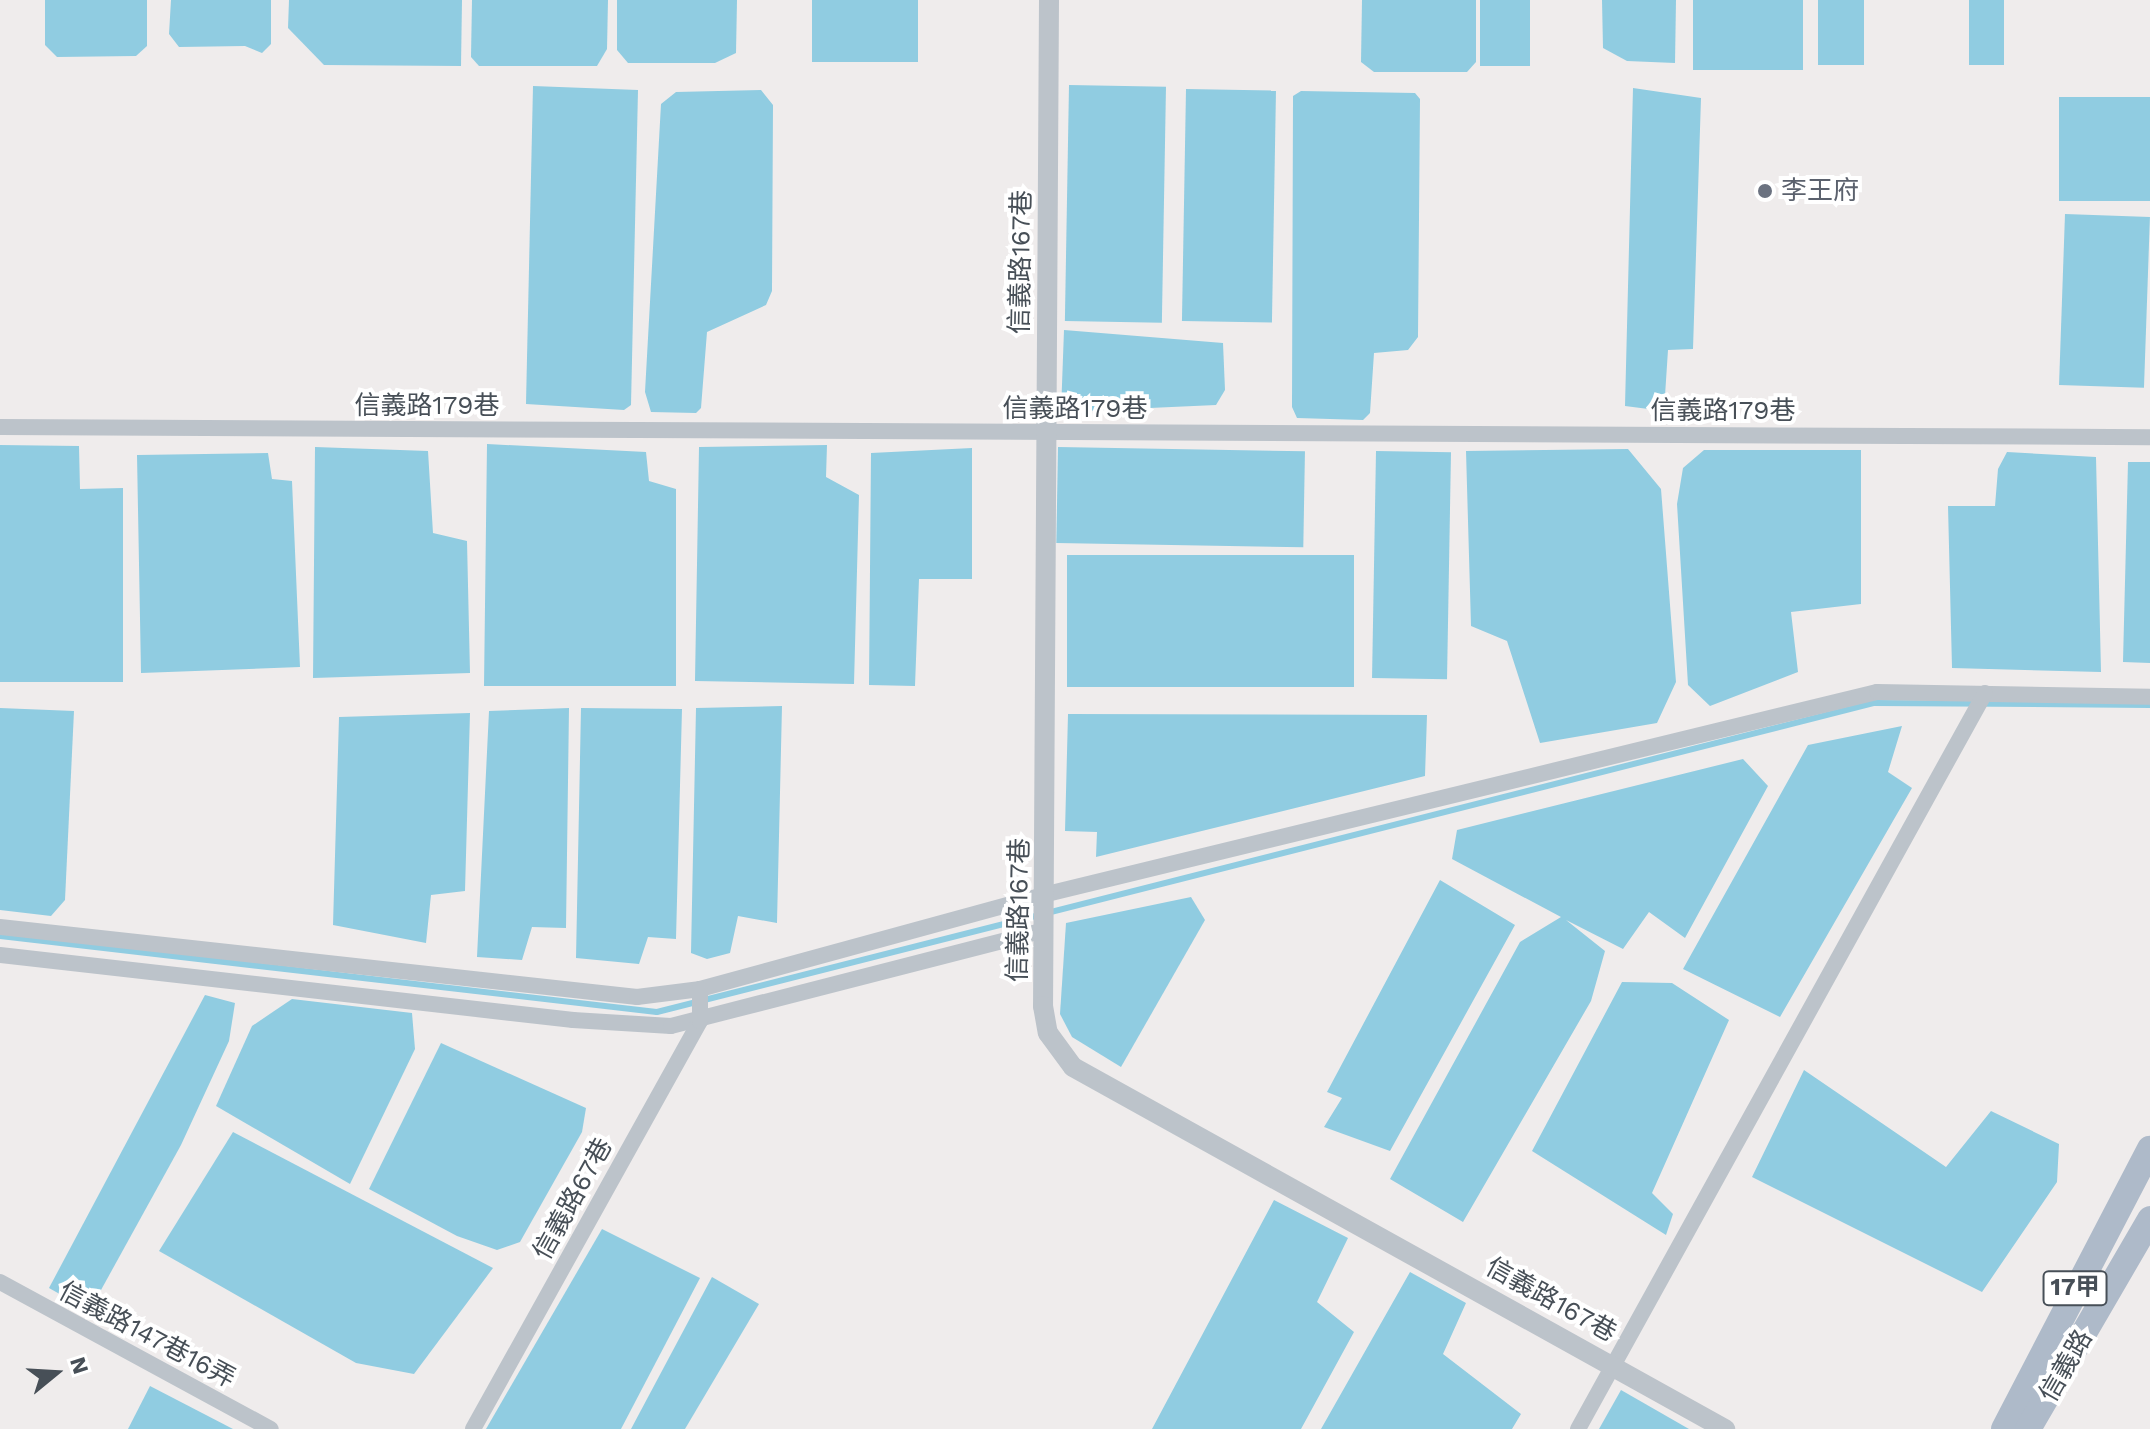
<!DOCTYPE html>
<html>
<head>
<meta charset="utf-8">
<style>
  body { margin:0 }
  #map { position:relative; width:2150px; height:1429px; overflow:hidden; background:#efecec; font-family:"Work Sans","Noto Sans TC",sans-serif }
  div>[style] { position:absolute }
  .water>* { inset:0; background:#90cce1; transform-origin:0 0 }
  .stream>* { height:6px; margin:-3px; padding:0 3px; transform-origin:3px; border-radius:3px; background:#90cce1 }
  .minor>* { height:16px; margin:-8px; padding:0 8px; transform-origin:8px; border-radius:8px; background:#bcc3ca }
  .tertiary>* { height:20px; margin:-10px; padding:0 10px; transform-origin:10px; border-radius:10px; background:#bcc3ca }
  .primary>* { height:26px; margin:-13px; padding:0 13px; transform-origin:13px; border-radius:13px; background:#aebac9 }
  .dots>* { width:22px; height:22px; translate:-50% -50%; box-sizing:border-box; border:4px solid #fff; border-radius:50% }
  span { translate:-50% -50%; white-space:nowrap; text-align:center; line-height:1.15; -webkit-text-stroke:8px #fff; paint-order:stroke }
  .shield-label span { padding:2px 6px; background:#fff; border:2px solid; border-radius:6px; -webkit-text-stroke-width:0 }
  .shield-label { font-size:24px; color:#474f57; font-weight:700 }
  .worship-label { font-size:26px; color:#5b616d }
  .left { translate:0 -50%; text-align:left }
  .street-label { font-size:26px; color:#474f57 }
  .north { position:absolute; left:16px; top:1333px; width:80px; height:80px; -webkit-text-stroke:6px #fff; paint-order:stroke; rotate:72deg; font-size:22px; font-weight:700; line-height:32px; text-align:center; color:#474f57 }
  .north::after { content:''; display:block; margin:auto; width:28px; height:36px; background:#474f57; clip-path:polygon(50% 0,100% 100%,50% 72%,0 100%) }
</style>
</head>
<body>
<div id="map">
  <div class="water">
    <div style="clip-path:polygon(45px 0,147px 0,147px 46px,136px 56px,57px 57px,45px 45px)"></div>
    <div style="clip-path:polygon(171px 0,271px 0,271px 44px,262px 53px,245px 46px,179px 47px,169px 34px)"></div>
    <div style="clip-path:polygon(289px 0,462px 0,461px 66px,324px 65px,288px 28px)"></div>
    <div style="clip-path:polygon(472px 0,608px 0,607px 49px,597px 66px,479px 66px,471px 57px)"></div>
    <div style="clip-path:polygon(617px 0,737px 0,736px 53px,715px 63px,628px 63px,617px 50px)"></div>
    <div style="left:812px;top:0;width:106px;height:62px"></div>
    <div style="clip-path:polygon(1362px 0,1476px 0,1476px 62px,1467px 72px,1374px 72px,1361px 62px)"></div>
    <div style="left:1480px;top:0;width:50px;height:66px"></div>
    <div style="clip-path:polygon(1602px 0,1676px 0,1675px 63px,1627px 61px,1603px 48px)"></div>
    <div style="left:1693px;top:0;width:110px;height:70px"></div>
    <div style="left:1818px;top:0;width:46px;height:65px"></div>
    <div style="left:1969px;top:0;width:35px;height:65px"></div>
    <div style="left:1069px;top:85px;width:97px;height:236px;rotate:1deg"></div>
    <div style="clip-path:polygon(533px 86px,638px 90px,631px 405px,624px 410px,526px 404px)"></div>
    <div style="clip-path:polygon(1633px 88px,1701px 98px,1693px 349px,1668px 350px,1664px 411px,1625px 406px)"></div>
    <div style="left:1186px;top:89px;width:90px;height:232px;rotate:1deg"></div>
    <div style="clip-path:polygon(761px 90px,773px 105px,772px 291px,766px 305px,707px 332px,701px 408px,696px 413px,651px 412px,645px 392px,661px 104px,676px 92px)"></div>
    <div style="clip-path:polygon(1301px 91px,1415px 93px,1420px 99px,1418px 337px,1408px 350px,1374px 353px,1370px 413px,1363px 420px,1297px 418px,1292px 407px,1293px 96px)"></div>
    <div style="left:2150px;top:97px;width:104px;height:91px;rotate:90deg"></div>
    <div style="left:2065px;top:214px;width:85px;height:171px;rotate:2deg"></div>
    <div style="clip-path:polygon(1064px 330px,1223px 343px,1225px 390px,1216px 405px,1061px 412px)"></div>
    <div style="clip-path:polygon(487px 444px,646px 452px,649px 481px,676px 489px,676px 686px,484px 686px)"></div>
    <div style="clip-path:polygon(0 445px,79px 446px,80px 489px,123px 488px,123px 682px,0 682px)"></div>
    <div style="clip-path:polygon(827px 445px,826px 477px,859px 495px,854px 684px,695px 681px,699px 447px)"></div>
    <div style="clip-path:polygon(315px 447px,428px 451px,433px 533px,467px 541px,470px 673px,313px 678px)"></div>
    <div style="left:1058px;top:447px;width:247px;height:96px;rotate:1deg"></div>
    <div style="clip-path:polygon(972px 448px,972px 579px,919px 579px,915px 686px,869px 685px,871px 453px)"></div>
    <div style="clip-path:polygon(1628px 449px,1661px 489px,1676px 682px,1657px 723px,1540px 743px,1507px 641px,1471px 626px,1466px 451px)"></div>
    <div style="clip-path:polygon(1704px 450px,1861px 450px,1861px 604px,1791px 612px,1798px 672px,1710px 706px,1688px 685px,1677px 504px,1683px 468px)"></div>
    <div style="left:1376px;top:451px;width:75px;height:227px;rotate:1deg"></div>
    <div style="clip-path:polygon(2007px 452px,2096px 457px,2101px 672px,1952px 668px,1948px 506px,1995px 506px,1998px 469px)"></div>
    <div style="clip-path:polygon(268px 453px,272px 479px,292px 481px,300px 667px,141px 673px,137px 455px)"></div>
    <div style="clip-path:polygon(2128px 462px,2150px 462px,2150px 663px,2123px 662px)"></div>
    <div style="left:1354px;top:555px;width:132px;height:287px;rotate:90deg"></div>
    <div style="clip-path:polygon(782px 706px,777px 923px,738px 916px,730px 953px,707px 959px,691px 953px,696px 708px)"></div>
    <div style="clip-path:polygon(0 708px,74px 711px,65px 900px,51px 916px,0 910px)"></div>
    <div style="clip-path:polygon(569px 708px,566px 928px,532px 927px,522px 960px,477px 957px,489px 711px)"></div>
    <div style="clip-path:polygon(581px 708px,682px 709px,676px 939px,648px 937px,639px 964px,576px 958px)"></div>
    <div style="clip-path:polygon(470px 713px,465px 891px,431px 895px,426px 943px,333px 925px,339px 717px)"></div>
    <div style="clip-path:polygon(1068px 714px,1427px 715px,1425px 776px,1096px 857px,1097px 832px,1065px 831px)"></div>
    <div style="clip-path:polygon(1902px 726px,1888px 772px,1912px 788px,1780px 1017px,1683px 969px,1808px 745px)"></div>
    <div style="clip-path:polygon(1743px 759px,1768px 786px,1685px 938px,1649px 912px,1623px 949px,1566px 920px,1605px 951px,1591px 1001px,1463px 1222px,1390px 1179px,1520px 942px,1561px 917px,1452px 859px,1457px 830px)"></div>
    <div style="clip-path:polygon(1440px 880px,1515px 925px,1390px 1151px,1324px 1127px,1342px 1098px,1327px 1092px)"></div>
    <div style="clip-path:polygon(1191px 897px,1205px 920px,1121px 1067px,1072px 1037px,1060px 1014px,1066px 923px)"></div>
    <div style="clip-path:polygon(1622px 982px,1672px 983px,1729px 1020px,1652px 1193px,1673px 1214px,1666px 1235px,1532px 1151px)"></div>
    <div style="clip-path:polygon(205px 995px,235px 1003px,229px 1041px,181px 1145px,101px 1290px,86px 1309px,49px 1288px)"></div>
    <div style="clip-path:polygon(292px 999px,412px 1013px,415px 1049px,350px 1184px,216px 1106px,252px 1026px)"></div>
    <div style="clip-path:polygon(441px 1043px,586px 1108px,582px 1132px,520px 1242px,497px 1250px,457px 1236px,369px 1189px)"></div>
    <div style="clip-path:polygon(1804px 1070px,1946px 1167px,1991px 1111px,2059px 1144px,2057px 1182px,1982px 1292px,1752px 1177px)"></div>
    <div style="clip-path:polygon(233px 1132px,493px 1268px,414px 1374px,356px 1363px,159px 1251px)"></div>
    <div style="clip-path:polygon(1274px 1200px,1348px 1238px,1317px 1302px,1354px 1332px,1301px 1429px,1152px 1429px)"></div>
    <div style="clip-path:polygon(602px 1229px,700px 1278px,621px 1429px,486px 1429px)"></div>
    <div style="clip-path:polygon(1410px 1272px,1466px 1303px,1443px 1354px,1521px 1414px,1512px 1429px,1321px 1429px)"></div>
    <div style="clip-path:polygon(712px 1277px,759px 1304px,685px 1429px,631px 1429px)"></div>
    <div style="clip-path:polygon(150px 1386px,233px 1429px,128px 1429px)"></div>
    <div style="clip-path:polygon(1621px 1390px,1689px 1429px,1599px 1429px)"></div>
  </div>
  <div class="stream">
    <div style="left:0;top:936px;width:661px;rotate:6.6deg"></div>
    <div style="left:657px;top:1012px;width:1256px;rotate:-14.25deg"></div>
    <div style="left:1874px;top:703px;width:276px;rotate:0.4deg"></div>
  </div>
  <div class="minor">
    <div style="left:0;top:427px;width:2150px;rotate:0.27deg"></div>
    <div style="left:0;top:927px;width:641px;rotate:6.27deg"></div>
    <div style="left:637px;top:997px;width:64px;rotate:-7.2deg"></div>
    <div style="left:700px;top:989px;width:360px;rotate:-15.3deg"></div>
    <div style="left:1047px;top:894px;width:854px;rotate:-13.68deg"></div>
    <div style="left:1877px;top:692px;width:273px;rotate:1deg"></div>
    <div style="left:0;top:955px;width:577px;rotate:6.47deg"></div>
    <div style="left:573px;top:1020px;width:98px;rotate:3.5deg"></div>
    <div style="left:671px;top:1026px;width:386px;rotate:-14.4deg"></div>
    <div style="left:0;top:1282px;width:308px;rotate:28.5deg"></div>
    <div style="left:473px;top:1429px;width:467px;rotate:-60.9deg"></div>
    <div style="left:700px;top:1021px;width:32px;rotate:-90deg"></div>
    <div style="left:1578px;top:1429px;width:841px;rotate:-61.06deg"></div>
  </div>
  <div class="tertiary">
    <div style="left:1049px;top:0;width:1006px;rotate:90.34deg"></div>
    <div style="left:1043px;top:1006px;width:27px;rotate:80deg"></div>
    <div style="left:1048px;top:1033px;width:42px;rotate:53.7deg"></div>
    <div style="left:1073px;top:1067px;width:746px;rotate:29.04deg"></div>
  </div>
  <div class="primary">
    <div style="left:2004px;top:1429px;width:316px;rotate:-62.5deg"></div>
    <div style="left:2028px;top:1429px;width:243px;rotate:-59.8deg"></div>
  </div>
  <div class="dots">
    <div style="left:1765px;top:191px;background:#6b7280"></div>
  </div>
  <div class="shield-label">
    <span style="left:2075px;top:1288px">17甲</span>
  </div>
  <div class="worship-label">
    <span class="left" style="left:1781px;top:191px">李王府</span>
  </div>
  <div class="street-label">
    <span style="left:1021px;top:262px;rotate:-89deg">信義路167巷</span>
    <span style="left:427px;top:406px">信義路179巷</span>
    <span style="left:1075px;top:409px">信義路179巷</span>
    <span style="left:1723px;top:411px">信義路179巷</span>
    <span style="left:1019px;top:910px;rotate:-89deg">信義路167巷</span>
    <span style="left:573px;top:1199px;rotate:-61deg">信義路67巷</span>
    <span style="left:1551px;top:1300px;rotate:29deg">信義路167巷</span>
    <span style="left:147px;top:1335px;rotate:28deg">信義路147巷16弄</span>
    <span style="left:2066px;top:1366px;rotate:-60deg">信義路</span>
  </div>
  <div class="north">N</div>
</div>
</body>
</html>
